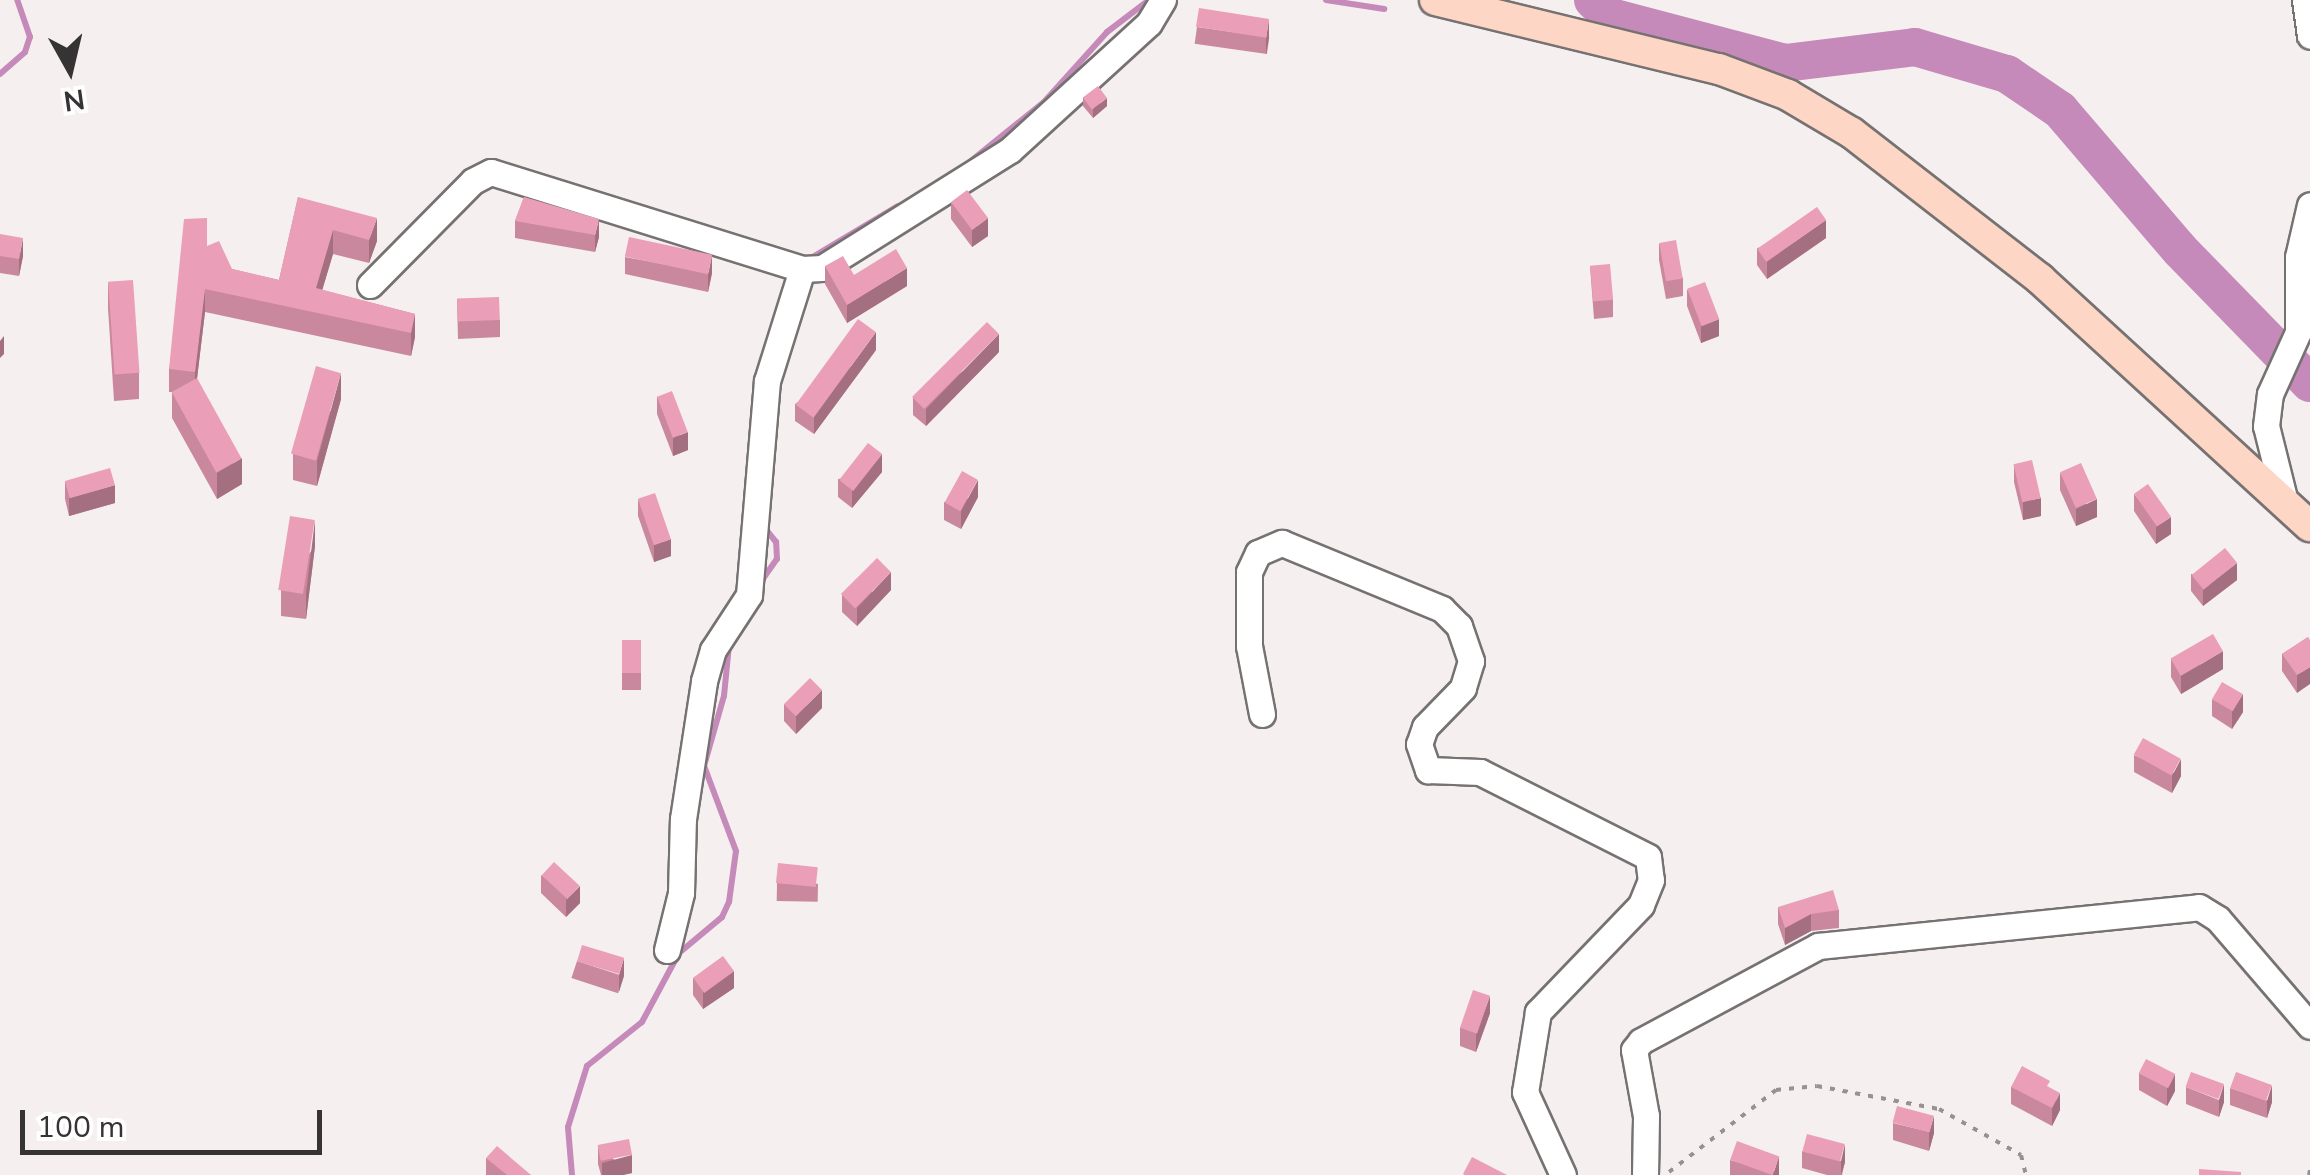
<!DOCTYPE html>
<html>
<head>
<meta charset="utf-8">
<style>
  body { margin:0 }
  #map { position:relative; width:2310px; height:1175px; overflow:hidden; background:#f5f0ef; font-family:"Nunito Sans",sans-serif }
  div>[style] { position:absolute }
  .stream>* { height:6px; margin:-3px; padding:0 3px; transform-origin:3px; border-radius:3px; background:#c58ab9 }
  .river>* { height:38px; margin:-19px; padding:0 19px; transform-origin:19px; border-radius:19px; background:#c58ab9 }
  .path>* { height:4px; margin-top:-2px; transform-origin:0; background:repeating-linear-gradient(90deg,#959291 0 5px,transparent 0 13px) }
  .roads { filter:drop-shadow(2px 0 #777272) drop-shadow(-2px 0 #777272) drop-shadow(0 2px #777272) drop-shadow(0 -2px #777272) }
  .minor>* { height:25px; margin:-12.5px; padding:0 12.5px; transform-origin:12.5px; border-radius:12.5px; background:#fff }
  .major>* { height:30px; margin:-15px; padding:0 15px; transform-origin:15px; border-radius:15px; background:#fed6c5 }
  .wall>* { inset:0; background:#c9889e; transform-origin:0 0 }
  .shaded-wall>* { inset:0; background:#a46f81 }
  .building>* { inset:0; background:#ea9eb8; transform-origin:0 0 }
  span { translate:-50% -50%; white-space:nowrap; text-align:center; line-height:1.15; -webkit-text-stroke:8px #fffefe; paint-order:stroke }
  .north { position:absolute; left:20px; top:20px; width:100px; height:100px; -webkit-text-stroke:8px #fffefe; paint-order:stroke; rotate:172deg; font-size:28px; font-weight:700; line-height:40px; text-align:center; color:#353333 }
  .north::after { content:''; display:block; margin:auto; width:35px; height:45px; background:#353333; clip-path:polygon(50% 0,100% 100%,50% 72%,0 100%) }
  .scale { position:absolute; left:20px; top:1110px; width:302px; height:45px; box-sizing:border-box; border:5px solid #353333; border-top:0; padding-left:12px; font-size:30px; line-height:35px; white-space:nowrap; color:#353333; -webkit-text-stroke:8px #fffefe; paint-order:stroke }
</style>
</head>
<body>
<div id="map">
  <div class="stream">
    <div style="left:1326px;top:0;width:59px;rotate:8.8deg"></div>
    <div style="left:0;top:74px;width:33px;rotate:-41deg"></div>
    <div style="left:25px;top:52px;width:16px;rotate:-72deg"></div>
    <div style="left:30px;top:37px;width:39px;rotate:-109deg"></div>
    <div style="left:972px;top:160px;width:92px;rotate:-38.9deg"></div>
    <div style="left:1044px;top:102px;width:94px;rotate:-48deg"></div>
    <div style="left:1107px;top:32px;width:53px;rotate:-37.3deg"></div>
    <div style="left:806px;top:261px;width:107px;rotate:-30.9deg"></div>
    <div style="left:760px;top:583px;width:29px;rotate:-55deg"></div>
    <div style="left:777px;top:559px;width:17px;rotate:-93deg"></div>
    <div style="left:776px;top:542px;width:19px;rotate:-129deg"></div>
    <div style="left:572px;top:1175px;width:48px;rotate:-94.8deg"></div>
    <div style="left:568px;top:1127px;width:64px;rotate:-72.7deg"></div>
    <div style="left:587px;top:1066px;width:70px;rotate:-38.7deg"></div>
    <div style="left:642px;top:1022px;width:78px;rotate:-61.8deg"></div>
    <div style="left:679px;top:953px;width:56px;rotate:-39.9deg"></div>
    <div style="left:722px;top:917px;width:17px;rotate:-65deg"></div>
    <div style="left:729px;top:902px;width:51px;rotate:-82.2deg"></div>
    <div style="left:736px;top:851px;width:91px;rotate:-110.6deg"></div>
    <div style="left:704px;top:766px;width:73px;rotate:-74.1deg"></div>
    <div style="left:724px;top:696px;width:51px;rotate:-84.4deg"></div>
  </div>
  <div class="river">
    <div style="left:1593px;top:0;width:25px;rotate:43deg"></div>
    <div style="left:1611px;top:17px;width:180px;rotate:14.8deg"></div>
    <div style="left:1785px;top:63px;width:131px;rotate:-7deg"></div>
    <div style="left:1915px;top:47px;width:96px;rotate:16.4deg"></div>
    <div style="left:2007px;top:74px;width:64px;rotate:34.2deg"></div>
    <div style="left:2060px;top:110px;width:184px;rotate:49.4deg"></div>
    <div style="left:2180px;top:250px;width:186px;rotate:45.7deg"></div>
  </div>
  <div class="path">
    <div style="left:1669px;top:1172px;width:135px;rotate:-37.5deg"></div>
    <div style="left:1776px;top:1090px;width:41px;rotate:-5.6deg"></div>
    <div style="left:1817px;top:1086px;width:124px;rotate:10.7deg"></div>
    <div style="left:1939px;top:1109px;width:94px;rotate:29.3deg"></div>
    <div style="left:2021px;top:1155px;width:21px;rotate:76deg"></div>
    <div style="left:2309px;top:1175px;width:5px;rotate:-79deg"></div>
  </div>
  <div class="roads">
    <div class="minor">
      <div style="left:2305px;top:0;width:36px;rotate:82deg"></div>
      <div style="left:370px;top:285px;width:146px;rotate:-45.3deg"></div>
      <div style="left:473px;top:181px;width:20px;rotate:-27deg"></div>
      <div style="left:491px;top:172px;width:326px;rotate:17.3deg"></div>
      <div style="left:802px;top:269px;width:20px;rotate:-3deg"></div>
      <div style="left:822px;top:268px;width:222px;rotate:-32.1deg"></div>
      <div style="left:1010px;top:150px;width:188px;rotate:-42.4deg"></div>
      <div style="left:1149px;top:23px;width:27px;rotate:-59deg"></div>
      <div style="left:2285px;top:502px;width:78px;rotate:-104deg"></div>
      <div style="left:2266px;top:426px;width:32px;rotate:-83deg"></div>
      <div style="left:2270px;top:394px;width:68px;rotate:-65.7deg"></div>
      <div style="left:2298px;top:332px;width:75px;rotate:-90deg"></div>
      <div style="left:2298px;top:257px;width:53px;rotate:-77deg"></div>
      <div style="left:1262px;top:714px;width:69px;rotate:-100.8deg"></div>
      <div style="left:1249px;top:646px;width:74px;rotate:-90deg"></div>
      <div style="left:1249px;top:572px;width:21px;rotate:-65deg"></div>
      <div style="left:1258px;top:553px;width:26px;rotate:-23deg"></div>
      <div style="left:1282px;top:543px;width:173px;rotate:22.4deg"></div>
      <div style="left:1442px;top:609px;width:24px;rotate:45deg"></div>
      <div style="left:1459px;top:626px;width:37px;rotate:71deg"></div>
      <div style="left:1471px;top:661px;width:28px;rotate:107deg"></div>
      <div style="left:1463px;top:688px;width:54px;rotate:134.3deg"></div>
      <div style="left:1425px;top:727px;width:18px;rotate:109deg"></div>
      <div style="left:1419px;top:744px;width:28px;rotate:71deg"></div>
      <div style="left:1428px;top:770px;width:52px;rotate:2.2deg"></div>
      <div style="left:1480px;top:772px;width:188px;rotate:26.8deg"></div>
      <div style="left:1648px;top:857px;width:23px;rotate:83deg"></div>
      <div style="left:1651px;top:880px;width:27px;rotate:112deg"></div>
      <div style="left:1641px;top:905px;width:149px;rotate:133.9deg"></div>
      <div style="left:1538px;top:1012px;width:81px;rotate:99.2deg"></div>
      <div style="left:1525px;top:1092px;width:91px;rotate:65.4deg"></div>
      <div style="left:667px;top:950px;width:59px;rotate:-76.2deg"></div>
      <div style="left:681px;top:893px;width:74px;rotate:-88.5deg"></div>
      <div style="left:683px;top:819px;width:140px;rotate:-81.3deg"></div>
      <div style="left:704px;top:681px;width:32px;rotate:-74deg"></div>
      <div style="left:713px;top:650px;width:66px;rotate:-56.8deg"></div>
      <div style="left:749px;top:595px;width:215px;rotate:-85.2deg"></div>
      <div style="left:767px;top:381px;width:117px;rotate:-72.6deg"></div>
      <div style="left:1645px;top:1175px;width:59px;rotate:-89deg"></div>
      <div style="left:1646px;top:1116px;width:67px;rotate:-100.3deg"></div>
      <div style="left:1634px;top:1050px;width:11px;rotate:-52deg"></div>
      <div style="left:1641px;top:1041px;width:201px;rotate:-28.2deg"></div>
      <div style="left:1818px;top:946px;width:383px;rotate:-5.8deg"></div>
      <div style="left:2199px;top:907px;width:22px;rotate:32deg"></div>
      <div style="left:2218px;top:919px;width:141px;rotate:49.3deg"></div>
    </div>
    <div class="major">
      <div style="left:1435px;top:0;width:292px;rotate:13.7deg"></div>
      <div style="left:1719px;top:69px;width:74px;rotate:20.6deg"></div>
      <div style="left:1788px;top:95px;width:74px;rotate:30.7deg"></div>
      <div style="left:1852px;top:133px;width:238px;rotate:37.8deg"></div>
      <div style="left:2040px;top:279px;width:366px;rotate:42.5deg"></div>
    </div>
  </div>
  <div class="wall">
    <div style="left:1197px;top:27px;width:73px;height:17px;rotate:8deg"></div>
    <div style="clip-path:polygon(1083px 97px,1107px 106px,1093px 118px,1083px 106px)"></div>
    <div style="clip-path:polygon(298px 197px,377px 241px,369px 263px,333px 254px,322px 290px,415px 314px,415px 337px,411px 356px,205px 312px,197px 379px,242px 484px,217px 499px,172px 418px,172px 392px,169px 392px,169px 369px,207px 246px,232px 269px,279px 280px)"></div>
    <div style="clip-path:polygon(524px 197px,599px 237px,595px 252px,515px 238px,515px 221px)"></div>
    <div style="clip-path:polygon(951px 202px,988px 236px,972px 247px,951px 219px)"></div>
    <div style="clip-path:polygon(0 234px,23px 256px,19px 276px,0 273px)"></div>
    <div style="clip-path:polygon(1826px 238px,1767px 279px,1757px 265px,1757px 248px)"></div>
    <div style="clip-path:polygon(1659px 243px,1683px 278px,1683px 296px,1666px 299px,1659px 260px)"></div>
    <div style="clip-path:polygon(625px 257px,712px 273px,708px 292px,625px 274px)"></div>
    <div style="clip-path:polygon(825px 266px,854px 275px,907px 286px,847px 323px,825px 284px)"></div>
    <div style="clip-path:polygon(1590px 266px,1613px 300px,1613px 317px,1594px 319px)"></div>
    <div style="clip-path:polygon(108px 282px,139px 373px,139px 399px,114px 401px,108px 308px)"></div>
    <div style="clip-path:polygon(1687px 289px,1719px 336px,1701px 343px,1687px 306px)"></div>
    <div style="clip-path:polygon(457px 299px,500px 320px,500px 337px,458px 339px)"></div>
    <div style="clip-path:polygon(876px 350px,814px 434px,795px 421px,795px 404px)"></div>
    <div style="clip-path:polygon(999px 352px,926px 426px,913px 415px,913px 398px)"></div>
    <div style="clip-path:polygon(657px 396px,688px 450px,673px 456px,657px 414px)"></div>
    <div style="clip-path:polygon(341px 399px,317px 486px,293px 480px,293px 454px)"></div>
    <div style="clip-path:polygon(2014px 465px,2041px 516px,2023px 520px,2014px 482px)"></div>
    <div style="clip-path:polygon(882px 472px,852px 508px,838px 497px,838px 479px)"></div>
    <div style="clip-path:polygon(2060px 473px,2097px 517px,2076px 526px,2060px 490px)"></div>
    <div style="clip-path:polygon(65px 481px,115px 503px,69px 516px,65px 499px)"></div>
    <div style="clip-path:polygon(2134px 494px,2171px 534px,2156px 544px,2134px 511px)"></div>
    <div style="clip-path:polygon(978px 497px,961px 529px,944px 520px,944px 502px)"></div>
    <div style="clip-path:polygon(638px 499px,671px 556px,654px 562px,638px 516px)"></div>
    <div style="clip-path:polygon(315px 546px,306px 619px,281px 616px,281px 590px)"></div>
    <div style="clip-path:polygon(2191px 574px,2237px 580px,2203px 606px,2191px 591px)"></div>
    <div style="clip-path:polygon(891px 590px,857px 626px,842px 612px,842px 595px)"></div>
    <div style="clip-path:polygon(2308px 637px,2297px 693px,2282px 671px,2282px 654px)"></div>
    <div style="left:622px;top:640px;width:19px;height:50px"></div>
    <div style="clip-path:polygon(2171px 659px,2223px 669px,2181px 694px,2171px 677px)"></div>
    <div style="clip-path:polygon(2212px 699px,2243px 712px,2232px 729px,2212px 716px)"></div>
    <div style="clip-path:polygon(784px 704px,822px 708px,796px 734px,784px 721px)"></div>
    <div style="clip-path:polygon(2134px 755px,2181px 776px,2172px 793px,2134px 772px)"></div>
    <div style="clip-path:polygon(541px 875px,580px 903px,566px 917px,541px 893px)"></div>
    <div style="left:777px;top:883px;width:41px;height:18px;rotate:1deg"></div>
    <div style="clip-path:polygon(1778px 907px,1839px 910px,1839px 928px,1811px 931px,1785px 945px,1778px 924px)"></div>
    <div style="left:577px;top:961px;width:49px;height:18px;rotate:18deg"></div>
    <div style="clip-path:polygon(693px 978px,734px 988px,703px 1009px,693px 995px)"></div>
    <div style="clip-path:polygon(1490px 1013px,1476px 1052px,1460px 1046px,1460px 1028px)"></div>
    <div style="clip-path:polygon(2139px 1073px,2175px 1091px,2167px 1106px,2139px 1090px)"></div>
    <div style="clip-path:polygon(2011px 1087px,2050px 1088px,2060px 1110px,2052px 1126px,2011px 1104px)"></div>
    <div style="clip-path:polygon(2186px 1087px,2224px 1102px,2219px 1117px,2186px 1104px)"></div>
    <div style="clip-path:polygon(2230px 1088px,2272px 1102px,2267px 1118px,2230px 1105px)"></div>
    <div style="clip-path:polygon(1893px 1123px,1934px 1133px,1929px 1151px,1893px 1140px)"></div>
    <div style="clip-path:polygon(598px 1147px,632px 1173px,623px 1175px,601px 1175px,598px 1164px)"></div>
    <div style="clip-path:polygon(1802px 1151px,1845px 1162px,1842px 1175px,1827px 1175px,1802px 1168px)"></div>
    <div style="clip-path:polygon(486px 1158px,531px 1175px,486px 1175px)"></div>
    <div style="clip-path:polygon(1730px 1160px,1779px 1173px,1779px 1175px,1730px 1175px)"></div>
  </div>
  <div class="shaded-wall">
    <div style="clip-path:polygon(1269px 19px,1269px 37px,1266px 55px,1266px 38px)"></div>
    <div style="clip-path:polygon(1107px 98px,1107px 106px,1093px 118px,1093px 109px)"></div>
    <div style="clip-path:polygon(377px 218px,377px 241px,369px 263px,369px 240px)"></div>
    <div style="clip-path:polygon(988px 218px,988px 236px,972px 247px,972px 230px)"></div>
    <div style="clip-path:polygon(599px 219px,599px 237px,595px 252px,595px 235px)"></div>
    <div style="clip-path:polygon(1826px 220px,1826px 238px,1767px 279px,1767px 261px)"></div>
    <div style="clip-path:polygon(333px 230px,333px 254px,316px 311px,316px 288px)"></div>
    <div style="clip-path:polygon(23px 238px,23px 256px,19px 276px,19px 259px)"></div>
    <div style="clip-path:polygon(712px 255px,712px 273px,708px 292px,708px 275px)"></div>
    <div style="clip-path:polygon(907px 268px,907px 286px,847px 323px,847px 305px)"></div>
    <div style="clip-path:polygon(205px 289px,205px 312px,195px 395px,195px 372px)"></div>
    <div style="clip-path:polygon(415px 314px,415px 337px,411px 356px,411px 333px)"></div>
    <div style="clip-path:polygon(1719px 319px,1719px 336px,1701px 343px,1701px 326px)"></div>
    <div style="clip-path:polygon(876px 332px,876px 350px,814px 434px,814px 417px)"></div>
    <div style="clip-path:polygon(999px 334px,999px 352px,926px 426px,926px 409px)"></div>
    <div style="clip-path:polygon(4px 336px,4px 354px,0 358px,0 341px)"></div>
    <div style="clip-path:polygon(341px 373px,341px 399px,317px 486px,317px 461px)"></div>
    <div style="clip-path:polygon(688px 432px,688px 450px,673px 456px,673px 438px)"></div>
    <div style="clip-path:polygon(882px 454px,882px 472px,852px 508px,852px 491px)"></div>
    <div style="clip-path:polygon(242px 458px,242px 484px,217px 499px,217px 473px)"></div>
    <div style="clip-path:polygon(978px 480px,978px 497px,961px 529px,961px 511px)"></div>
    <div style="clip-path:polygon(115px 485px,115px 503px,69px 516px,69px 498px)"></div>
    <div style="clip-path:polygon(2041px 498px,2041px 516px,2023px 520px,2023px 502px)"></div>
    <div style="clip-path:polygon(2097px 499px,2097px 517px,2076px 526px,2076px 509px)"></div>
    <div style="clip-path:polygon(2171px 517px,2171px 534px,2156px 544px,2156px 527px)"></div>
    <div style="clip-path:polygon(315px 520px,315px 546px,306px 619px,306px 593px)"></div>
    <div style="clip-path:polygon(671px 539px,671px 556px,654px 562px,654px 545px)"></div>
    <div style="clip-path:polygon(2237px 563px,2237px 580px,2203px 606px,2203px 589px)"></div>
    <div style="clip-path:polygon(891px 572px,891px 590px,857px 626px,857px 608px)"></div>
    <div style="clip-path:polygon(2223px 651px,2223px 669px,2181px 694px,2181px 676px)"></div>
    <div style="clip-path:polygon(2310px 667px,2310px 684px,2297px 693px,2297px 675px)"></div>
    <div style="clip-path:polygon(822px 690px,822px 708px,796px 734px,796px 716px)"></div>
    <div style="clip-path:polygon(2243px 694px,2243px 712px,2232px 729px,2232px 711px)"></div>
    <div style="clip-path:polygon(2181px 759px,2181px 776px,2172px 793px,2172px 776px)"></div>
    <div style="clip-path:polygon(580px 886px,580px 903px,566px 917px,566px 900px)"></div>
    <div style="clip-path:polygon(1811px 914px,1811px 931px,1785px 945px,1785px 928px)"></div>
    <div style="clip-path:polygon(624px 958px,624px 976px,619px 992px,619px 975px)"></div>
    <div style="clip-path:polygon(734px 971px,734px 988px,703px 1009px,703px 992px)"></div>
    <div style="clip-path:polygon(1490px 996px,1490px 1013px,1476px 1052px,1476px 1034px)"></div>
    <div style="clip-path:polygon(2175px 1074px,2175px 1091px,2167px 1106px,2167px 1088px)"></div>
    <div style="clip-path:polygon(2224px 1084px,2224px 1102px,2219px 1117px,2219px 1100px)"></div>
    <div style="clip-path:polygon(2272px 1085px,2272px 1102px,2267px 1118px,2267px 1101px)"></div>
    <div style="clip-path:polygon(2060px 1093px,2060px 1110px,2052px 1126px,2052px 1108px)"></div>
    <div style="clip-path:polygon(1934px 1116px,1934px 1133px,1929px 1151px,1929px 1133px)"></div>
    <div style="clip-path:polygon(1845px 1144px,1845px 1162px,1841px 1175px,1841px 1161px)"></div>
    <div style="clip-path:polygon(632px 1155px,632px 1173px,623px 1175px,602px 1175px,602px 1163px)"></div>
    <div style="clip-path:polygon(1779px 1156px,1779px 1175px,1773px 1175px)"></div>
  </div>
  <div class="building">
    <div style="left:1199px;top:8px;width:71px;height:19px;rotate:9deg"></div>
    <div style="left:1098px;top:86px;width:15px;height:19px;rotate:53deg"></div>
    <div style="left:967px;top:190px;width:35px;height:20px;rotate:53deg"></div>
    <div style="clip-path:polygon(298px 197px,377px 218px,369px 240px,333px 230px,316px 288px,415px 314px,411px 333px,205px 289px,195px 372px,169px 369px,184px 219px,207px 218px,207px 246px,219px 241px,232px 269px,279px 280px)"></div>
    <div style="clip-path:polygon(524px 197px,599px 219px,595px 235px,515px 221px)"></div>
    <div style="left:1817px;top:207px;width:16px;height:73px;rotate:55deg"></div>
    <div style="clip-path:polygon(0 234px,23px 238px,19px 259px,0 256px)"></div>
    <div style="left:629px;top:237px;width:85px;height:20px;rotate:12deg"></div>
    <div style="left:1676px;top:240px;width:39px;height:17px;rotate:80deg"></div>
    <div style="clip-path:polygon(896px 249px,907px 268px,847px 305px,825px 266px,843px 256px,854px 275px)"></div>
    <div style="left:1610px;top:264px;width:36px;height:20px;rotate:85deg"></div>
    <div style="left:133px;top:280px;width:93px;height:25px;rotate:86deg"></div>
    <div style="left:1705px;top:282px;width:40px;height:19px;rotate:69deg"></div>
    <div style="left:499px;top:297px;width:23px;height:42px;rotate:88deg"></div>
    <div style="left:858px;top:319px;width:22px;height:106px;rotate:36deg"></div>
    <div style="left:987px;top:322px;width:17px;height:106px;rotate:45deg"></div>
    <div style="left:316px;top:366px;width:26px;height:91px;rotate:16deg"></div>
    <div style="left:197px;top:378px;width:92px;height:29px;rotate:61deg"></div>
    <div style="left:672px;top:391px;width:44px;height:16px;rotate:69deg"></div>
    <div style="left:868px;top:443px;width:18px;height:47px;rotate:38deg"></div>
    <div style="left:2032px;top:460px;width:39px;height:19px;rotate:77deg"></div>
    <div style="left:2081px;top:463px;width:39px;height:23px;rotate:66deg"></div>
    <div style="left:110px;top:468px;width:18px;height:47px;rotate:74deg"></div>
    <div style="left:962px;top:471px;width:18px;height:36px;rotate:29deg"></div>
    <div style="left:2148px;top:484px;width:40px;height:17px;rotate:55deg"></div>
    <div style="left:655px;top:493px;width:49px;height:18px;rotate:71deg"></div>
    <div style="left:290px;top:516px;width:25px;height:75px;rotate:9deg"></div>
    <div style="left:2225px;top:548px;width:19px;height:43px;rotate:51deg"></div>
    <div style="left:877px;top:558px;width:20px;height:51px;rotate:45deg"></div>
    <div style="left:2213px;top:634px;width:20px;height:49px;rotate:60deg"></div>
    <div style="clip-path:polygon(2308px 637px,2310px 640px,2310px 667px,2297px 675px,2282px 654px)"></div>
    <div style="left:622px;top:640px;width:19px;height:33px"></div>
    <div style="left:810px;top:678px;width:17px;height:37px;rotate:45deg"></div>
    <div style="left:2222px;top:682px;width:24px;height:20px;rotate:30deg"></div>
    <div style="left:2143px;top:738px;width:43px;height:19px;rotate:29deg"></div>
    <div style="left:554px;top:862px;width:35px;height:18px;rotate:43deg"></div>
    <div style="left:778px;top:863px;width:40px;height:20px;rotate:6deg"></div>
    <div style="clip-path:polygon(1833px 890px,1839px 910px,1811px 914px,1785px 928px,1778px 907px)"></div>
    <div style="left:582px;top:945px;width:44px;height:17px;rotate:17deg"></div>
    <div style="left:723px;top:956px;width:19px;height:37px;rotate:54deg"></div>
    <div style="left:1473px;top:990px;width:18px;height:40px;rotate:19deg"></div>
    <div style="left:2146px;top:1059px;width:33px;height:16px;rotate:27deg"></div>
    <div style="clip-path:polygon(2022px 1066px,2050px 1081px,2047px 1086px,2060px 1093px,2052px 1108px,2011px 1087px)"></div>
    <div style="left:2191px;top:1072px;width:35px;height:16px;rotate:20deg"></div>
    <div style="left:2236px;top:1072px;width:38px;height:17px;rotate:20deg"></div>
    <div style="left:1897px;top:1106px;width:38px;height:17px;rotate:15deg"></div>
    <div style="left:1807px;top:1134px;width:39px;height:18px;rotate:15deg"></div>
    <div style="left:629px;top:1139px;width:16px;height:32px;rotate:79deg"></div>
    <div style="left:1737px;top:1141px;width:45px;height:20px;rotate:20deg"></div>
    <div style="clip-path:polygon(497px 1146px,531px 1175px,507px 1175px,486px 1158px)"></div>
    <div style="clip-path:polygon(1472px 1157px,1507px 1175px,1465px 1175px,1463px 1174px)"></div>
    <div style="clip-path:polygon(2199px 1169px,2241px 1172px,2241px 1175px,2199px 1175px)"></div>
  </div>
  <div class="north">N</div>
  <div class="scale">100 m</div>
</div>
</body>
</html>
